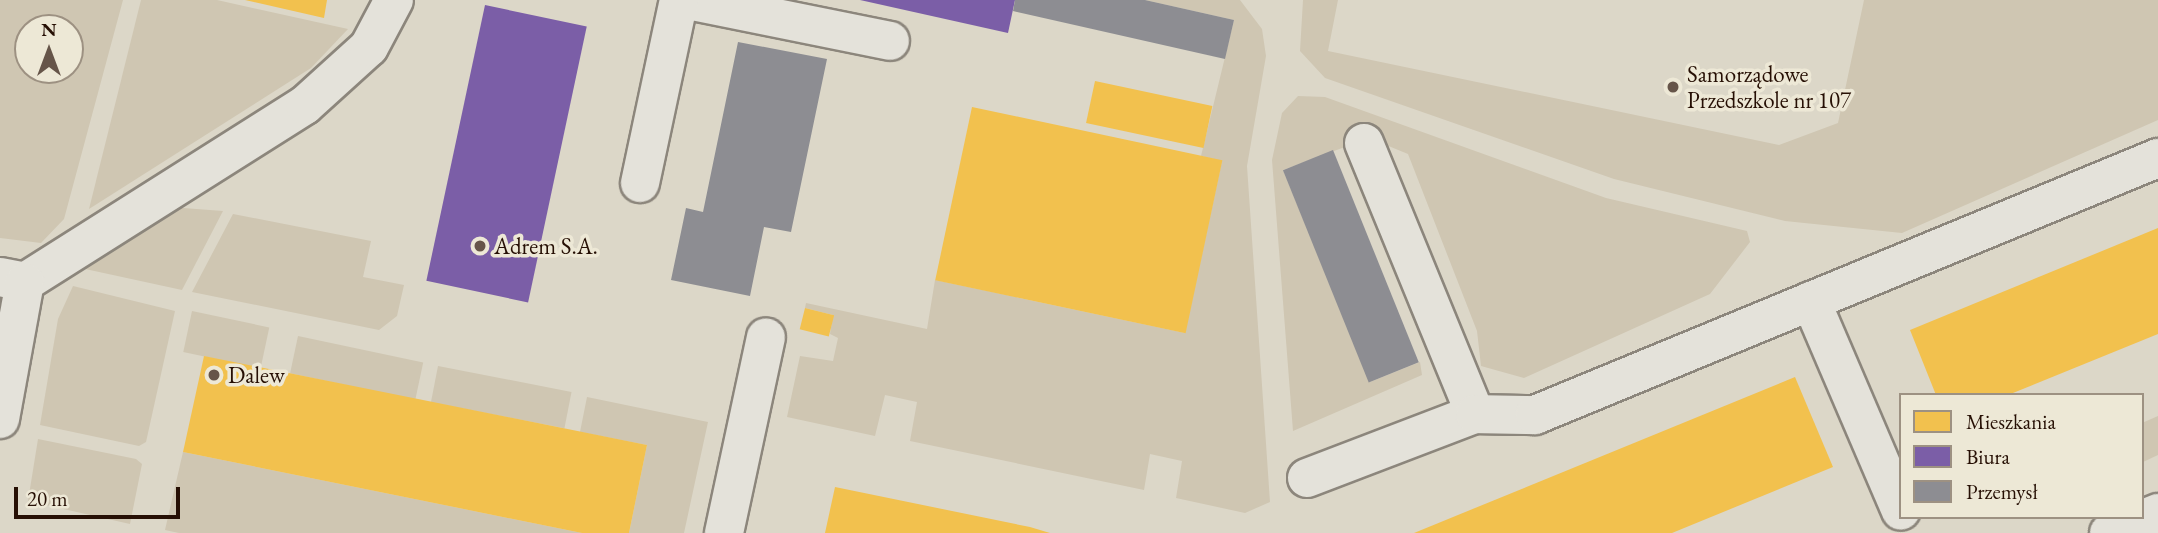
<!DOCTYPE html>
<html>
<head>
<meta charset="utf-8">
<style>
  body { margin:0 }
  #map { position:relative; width:2158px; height:533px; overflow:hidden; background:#dcd7c8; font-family:"EB Garamond",serif }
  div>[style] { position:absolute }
  .green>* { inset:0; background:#cfc6b2; transform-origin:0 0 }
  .homes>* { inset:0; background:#f2c14e; transform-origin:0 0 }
  .offices>* { inset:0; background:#7b5ea7; transform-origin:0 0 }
  .industry>* { inset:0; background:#8d8d92; transform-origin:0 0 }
  .roads { filter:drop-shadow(2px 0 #8c867c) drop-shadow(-2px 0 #8c867c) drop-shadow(0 2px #8c867c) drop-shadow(0 -2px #8c867c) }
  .minor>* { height:38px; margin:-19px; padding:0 19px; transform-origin:19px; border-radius:19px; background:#e4e2da }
  .dots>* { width:19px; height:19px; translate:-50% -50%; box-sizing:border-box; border:4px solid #ede8d6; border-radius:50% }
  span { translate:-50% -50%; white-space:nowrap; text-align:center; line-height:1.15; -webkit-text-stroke:7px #ede8d6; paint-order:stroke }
  .poi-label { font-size:23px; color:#260f04 }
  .left { translate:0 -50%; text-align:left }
  .legend { position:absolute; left:1899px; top:393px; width:245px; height:126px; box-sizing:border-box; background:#ede8d6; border:2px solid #9d9182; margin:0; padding:9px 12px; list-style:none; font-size:21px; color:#260f04 }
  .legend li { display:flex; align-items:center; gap:14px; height:35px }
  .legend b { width:35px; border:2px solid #9d9182 }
  .north { position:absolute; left:14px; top:14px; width:70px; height:70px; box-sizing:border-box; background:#ede8d6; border:2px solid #9d9182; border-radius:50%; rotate:0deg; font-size:19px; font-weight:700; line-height:28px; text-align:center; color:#260f04 }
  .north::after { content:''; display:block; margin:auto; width:24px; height:32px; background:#665549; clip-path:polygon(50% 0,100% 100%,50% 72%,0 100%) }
  .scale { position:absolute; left:14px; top:487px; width:166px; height:32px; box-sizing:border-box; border:4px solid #260f04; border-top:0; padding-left:9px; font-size:21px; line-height:24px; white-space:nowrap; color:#260f04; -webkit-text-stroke:5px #ede8d6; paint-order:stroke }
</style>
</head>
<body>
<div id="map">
  <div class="green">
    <div style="clip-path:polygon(evenodd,0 0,123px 0,64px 219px,41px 243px,0 238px,0 0,28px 28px,70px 28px,70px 70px,28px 70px,28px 28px)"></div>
    <div style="clip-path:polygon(141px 0,217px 0,348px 29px,311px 68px,89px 209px)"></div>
    <div style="clip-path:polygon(1145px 0,1240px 0,1262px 29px,1266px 56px,1247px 166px,1270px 502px,1245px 513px,1176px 498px,1182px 461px,1150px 454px,1144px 490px,910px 441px,917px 402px,885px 395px,875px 436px,787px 417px,800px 356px,833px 361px,838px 338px,830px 334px,833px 315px,805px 308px,806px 303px,927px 329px,935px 280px,1185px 333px,1222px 161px,1201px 156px,1234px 20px)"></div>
    <div style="clip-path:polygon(1303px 0,1338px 0,1328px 51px,1779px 145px,1838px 123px,1864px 0,2158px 0,2158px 120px,1902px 233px,1785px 221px,1614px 179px,1325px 78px,1300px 51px)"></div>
    <div style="clip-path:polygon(1298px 96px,1325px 97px,1606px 198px,1747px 231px,1750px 242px,1710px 294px,1524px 378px,1481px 366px,1477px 331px,1408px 154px,1369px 138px,1283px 170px,1370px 382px,1420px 362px,1422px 375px,1293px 431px,1272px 160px,1282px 113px)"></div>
    <div style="clip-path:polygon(170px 207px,223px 211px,182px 290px,76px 267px)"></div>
    <div style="clip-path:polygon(233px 214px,371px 241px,363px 277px,404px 285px,397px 316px,379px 330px,192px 292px)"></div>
    <div style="clip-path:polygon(73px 286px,175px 311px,146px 442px,139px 446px,40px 425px,58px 319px)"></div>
    <div style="left:192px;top:311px;width:79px;height:42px;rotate:12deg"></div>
    <div style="left:298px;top:336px;width:128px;height:38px;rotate:12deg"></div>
    <div style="left:438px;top:366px;width:136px;height:37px;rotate:11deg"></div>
    <div style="clip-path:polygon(587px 397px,708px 422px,684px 533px,629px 533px,647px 445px,580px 432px)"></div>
    <div style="clip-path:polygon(2158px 416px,2158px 455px,2143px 462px,2142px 423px)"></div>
    <div style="clip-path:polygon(38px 439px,136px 459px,142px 464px,130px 524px,28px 501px)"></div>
    <div style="clip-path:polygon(183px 452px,582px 533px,179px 533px,165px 530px)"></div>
  </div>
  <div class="homes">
    <div style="clip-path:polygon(245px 0,327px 0,324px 18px)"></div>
    <div style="left:1095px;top:81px;width:120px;height:43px;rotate:12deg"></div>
    <div style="left:972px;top:107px;width:256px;height:177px;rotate:12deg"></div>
    <div style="clip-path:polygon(2158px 228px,2158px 334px,2008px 395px,1936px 395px,1910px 330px)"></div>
    <div style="left:805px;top:308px;width:30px;height:22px;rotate:14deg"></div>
    <div style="clip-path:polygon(204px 356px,647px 445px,629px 533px,582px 533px,183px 452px)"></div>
    <div style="clip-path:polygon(1795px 377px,1833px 467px,1672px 533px,1414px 533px)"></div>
    <div style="clip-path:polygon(835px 487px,1030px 527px,1050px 533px,825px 533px)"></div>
  </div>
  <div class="offices">
    <div style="clip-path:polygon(860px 0,1015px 0,1008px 33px)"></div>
    <div style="left:485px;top:5px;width:104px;height:282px;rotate:12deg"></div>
  </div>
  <div class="industry">
    <div style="clip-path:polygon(1015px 0,1145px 0,1234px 20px,1225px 59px,1013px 11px)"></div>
    <div style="clip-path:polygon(738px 42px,827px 59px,791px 232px,764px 227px,750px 296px,671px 280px,686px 208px,703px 212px)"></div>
    <div style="left:1333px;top:150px;width:229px;height:54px;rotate:68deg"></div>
  </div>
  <div class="roads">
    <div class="minor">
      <div style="left:687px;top:0;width:207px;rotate:11.4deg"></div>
      <div style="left:1364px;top:143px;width:293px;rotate:67.7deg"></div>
      <div style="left:640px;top:183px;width:187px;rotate:-78deg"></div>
      <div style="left:0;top:277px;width:25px;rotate:11deg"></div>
      <div style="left:25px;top:282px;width:331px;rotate:-32.3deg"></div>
      <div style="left:305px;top:105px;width:86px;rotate:-42.2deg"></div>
      <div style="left:369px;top:47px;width:53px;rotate:-62deg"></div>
      <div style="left:1811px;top:301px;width:228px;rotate:66.8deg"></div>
      <div style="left:0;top:419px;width:139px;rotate:-79.7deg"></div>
      <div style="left:1307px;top:478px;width:180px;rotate:-20.9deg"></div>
      <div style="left:1475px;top:414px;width:60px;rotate:1deg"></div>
      <div style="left:1535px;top:415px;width:674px;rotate:-22.42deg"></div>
      <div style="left:724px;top:533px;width:200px;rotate:-77.9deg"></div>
      <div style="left:2109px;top:533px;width:53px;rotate:-22.2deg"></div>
    </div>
  </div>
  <div class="dots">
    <div style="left:1673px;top:87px;background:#665549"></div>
    <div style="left:480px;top:246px;background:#665549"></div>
    <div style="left:214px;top:375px;background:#665549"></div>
  </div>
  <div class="poi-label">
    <span class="left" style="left:1687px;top:87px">Samorządowe<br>Przedszkole nr 107</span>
    <span class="left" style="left:494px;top:246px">Adrem S.A.</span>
    <span class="left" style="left:228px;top:375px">Dalew</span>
  </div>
  <ul class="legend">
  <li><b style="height:19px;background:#f2c14e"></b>Mieszkania</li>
  <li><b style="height:19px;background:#7b5ea7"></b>Biura</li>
  <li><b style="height:19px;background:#8d8d92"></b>Przemysł</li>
  </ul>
  <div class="north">N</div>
  <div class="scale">20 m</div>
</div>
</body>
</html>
